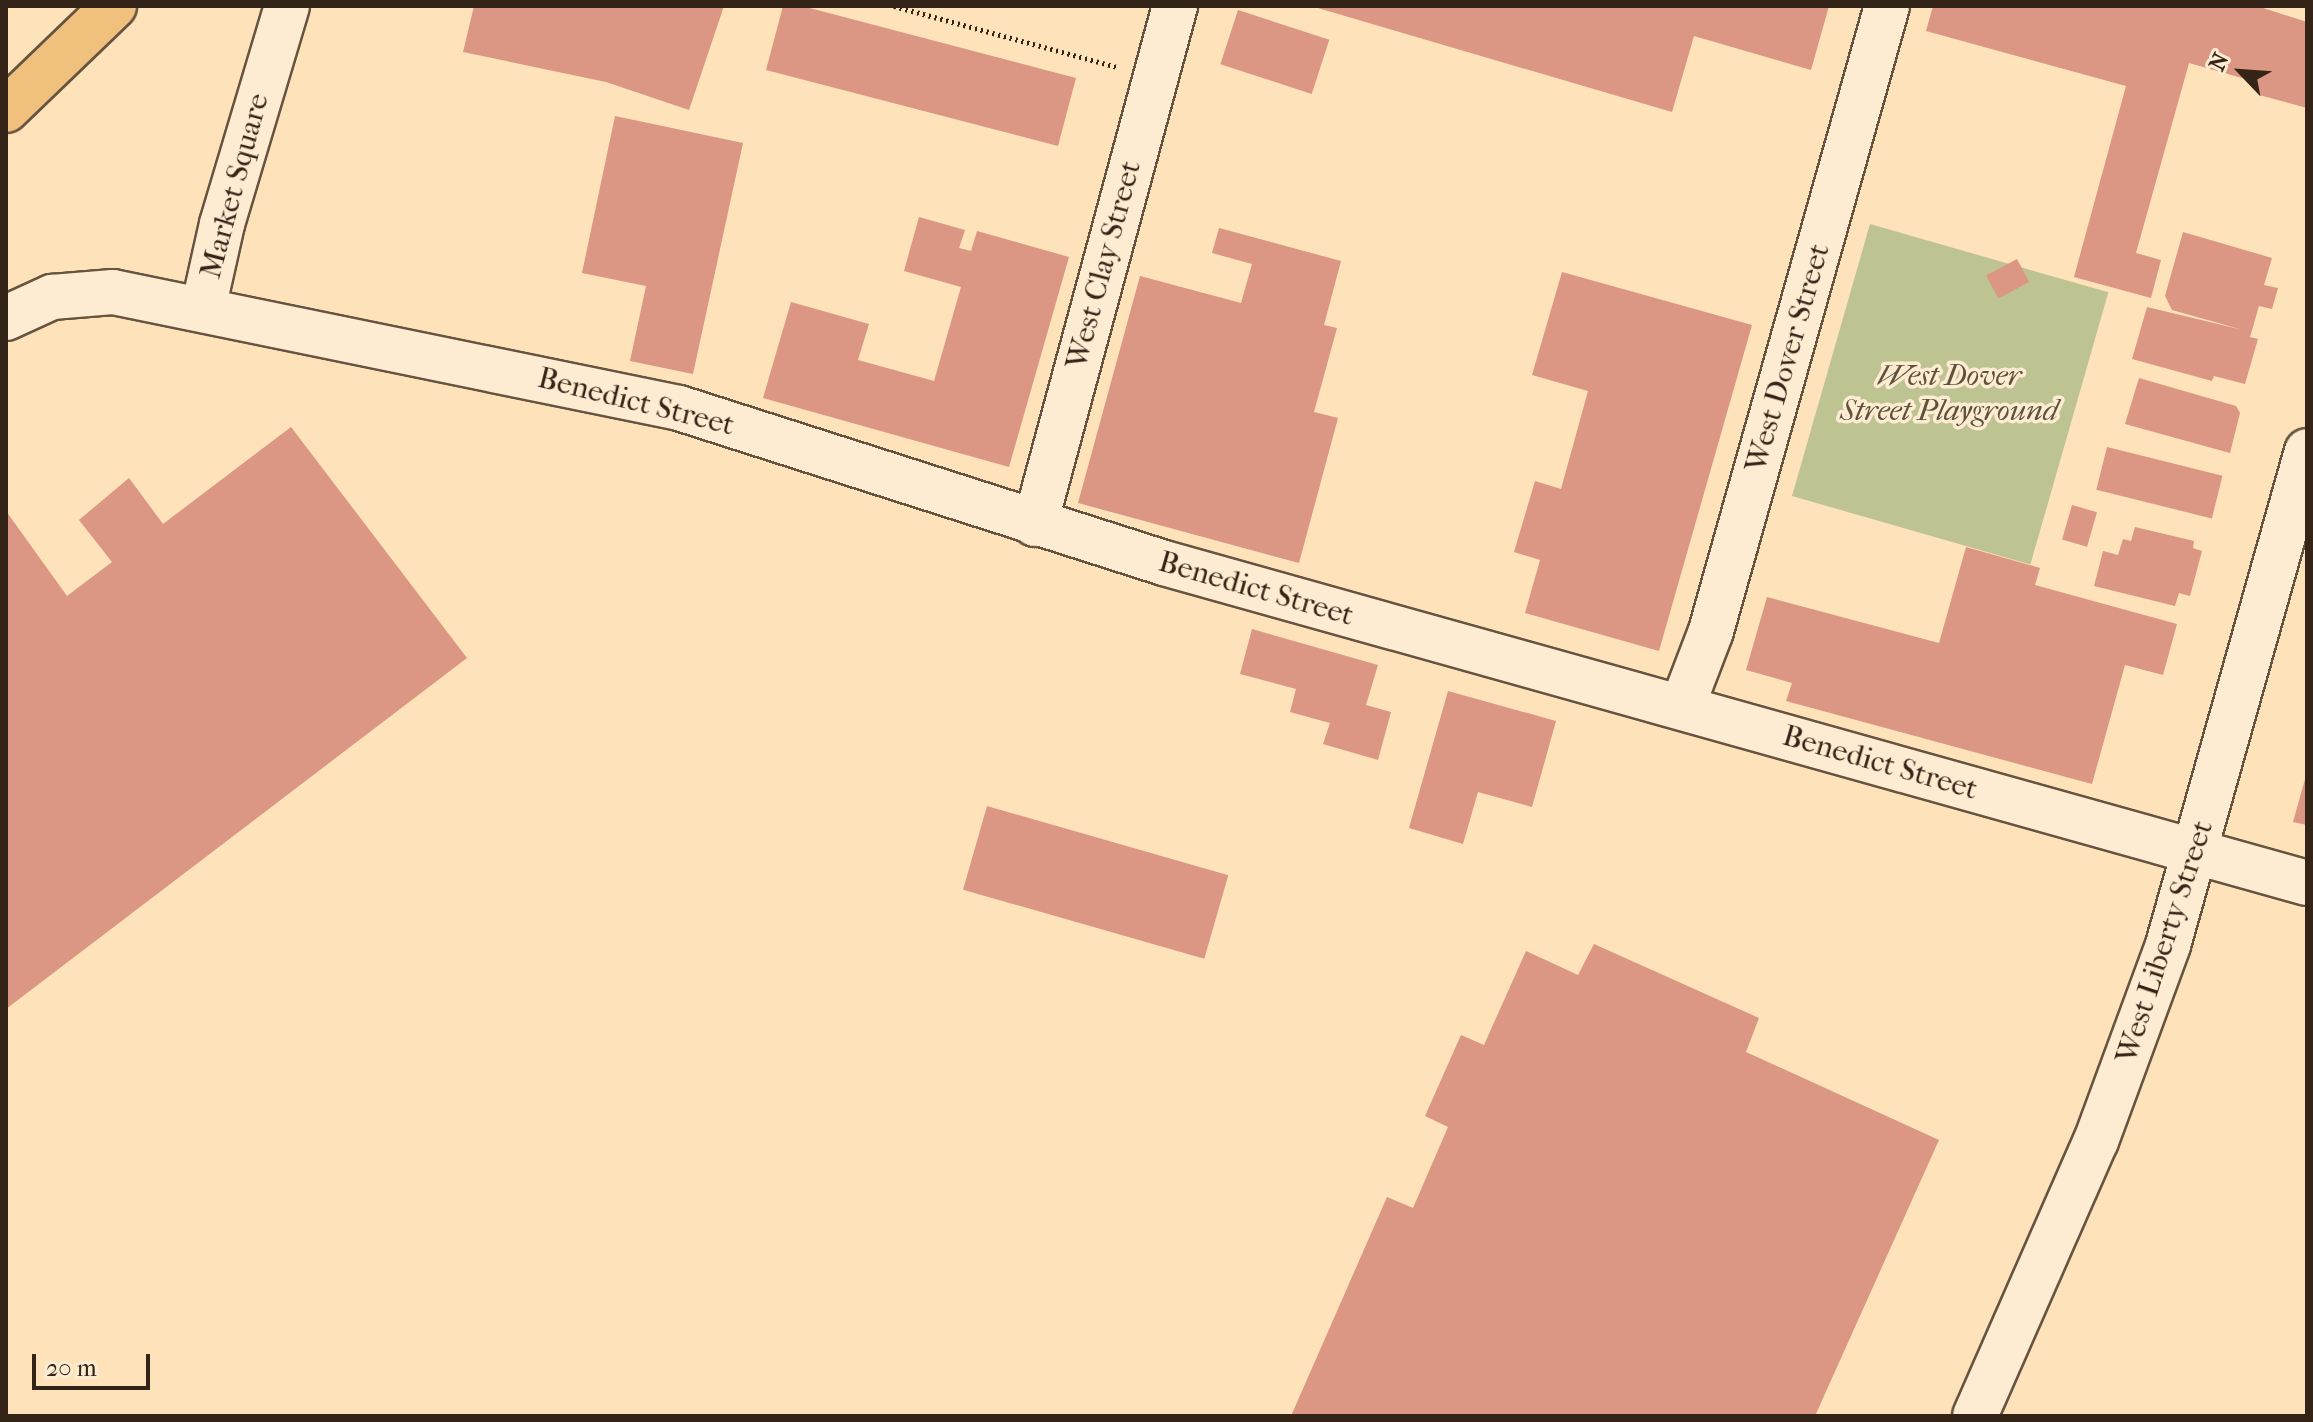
<!DOCTYPE html>
<html>
<head>
<meta charset="utf-8">
<style>
  body { margin:0 }
  #map { position:relative; width:2313px; height:1422px; overflow:hidden; background:#fee2ba; font-family:"IM FELL French Canon",serif }
  div>[style] { position:absolute }
  .green>* { inset:0; background:#bdc492; transform-origin:0 0 }
  .building>* { inset:0; background:#db9684; transform-origin:0 0 }
  .path>* { height:5px; margin-top:-2.5px; transform-origin:0; background:repeating-linear-gradient(90deg,#342317 0 2px,transparent 0 6px) }
  .roads { filter:drop-shadow(2px 0 #665340) drop-shadow(-2px 0 #665340) drop-shadow(0 2px #665340) drop-shadow(0 -2px #665340) }
  .minor>* { height:44px; margin:-22px; padding:0 22px; transform-origin:22px; border-radius:22px; background:#feecd2 }
  .motorway>* { height:44px; margin:-22px; padding:0 22px; transform-origin:22px; border-radius:22px; background:#efc17d }
  span { translate:-50% -50%; white-space:nowrap; text-align:center; line-height:1.15; -webkit-text-stroke:7px #feecd2; paint-order:stroke }
  .street-label { font-size:30px; color:#342317 }
  .park-label { font-size:30px; color:#5d533c; font-style:italic }
  .frame { position:absolute; inset:0; border:8px solid #342317; pointer-events:none }
  .north { position:absolute; left:2201px; top:32px; width:80px; height:80px; -webkit-text-stroke:6px #feecd2; paint-order:stroke; rotate:295deg; font-size:22px; font-weight:700; line-height:32px; text-align:center; color:#342317 }
  .north::after { content:''; display:block; margin:auto; width:28px; height:36px; background:#342317; clip-path:polygon(50% 0,100% 100%,50% 72%,0 100%) }
  .scale { position:absolute; left:32px; top:1354px; width:118px; height:36px; box-sizing:border-box; border:4px solid #342317; border-top:0; padding-left:10px; font-size:24px; line-height:28px; white-space:nowrap; color:#342317; -webkit-text-stroke:6px #feecd2; paint-order:stroke }
</style>
</head>
<body>
<div id="map">
  <div class="green">
    <div style="left:1870px;top:224px;width:248px;height:283px;rotate:16deg"></div>
  </div>
  <div class="building">
    <div style="clip-path:polygon(474px 6px,724px 6px,689px 110px,606px 82px,463px 52px)"></div>
    <div style="clip-path:polygon(783px 6px,802px 6px,1076px 78px,1058px 146px,766px 70px)"></div>
    <div style="clip-path:polygon(1311px 6px,1829px 6px,1811px 70px,1694px 36px,1672px 112px)"></div>
    <div style="clip-path:polygon(1933px 6px,2257px 6px,2307px 22px,2307px 108px,2259px 95px,2256px 82px,2189px 63px,2136px 253px,2161px 260px,2151px 298px,2074px 277px,2126px 86px,1926px 31px)"></div>
    <div style="left:1238px;top:10px;width:96px;height:57px;rotate:18deg"></div>
    <div style="clip-path:polygon(615px 116px,743px 143px,693px 374px,630px 361px,646px 286px,582px 273px)"></div>
    <div style="clip-path:polygon(919px 217px,965px 230px,959px 248px,971px 251px,977px 231px,1069px 257px,1009px 467px,763px 398px,791px 302px,869px 324px,858px 360px,934px 381px,961px 287px,904px 271px)"></div>
    <div style="clip-path:polygon(1219px 228px,1341px 261px,1324px 325px,1337px 328px,1314px 412px,1338px 418px,1299px 563px,1078px 503px,1140px 276px,1241px 303px,1252px 264px,1212px 253px)"></div>
    <div style="clip-path:polygon(2183px 232px,2272px 258px,2264px 285px,2278px 288px,2272px 309px,2259px 306px,2250px 337px,2258px 339px,2245px 384px,2214px 376px,2212px 381px,2132px 359px,2147px 307px,2243px 330px,2172px 310px,2165px 296px)"></div>
    <div style="left:2017px;top:259px;width:26px;height:35px;rotate:62deg"></div>
    <div style="clip-path:polygon(1562px 272px,1752px 325px,1659px 651px,1525px 613px,1540px 560px,1514px 552px,1535px 481px,1561px 489px,1588px 391px,1532px 375px)"></div>
    <div style="clip-path:polygon(2139px 378px,2236px 406px,2240px 413px,2230px 453px,2125px 424px)"></div>
    <div style="clip-path:polygon(291px 427px,467px 658px,6px 1009px,6px 511px,67px 596px,112px 562px,79px 520px,129px 478px,163px 524px)"></div>
    <div style="left:2107px;top:447px;width:119px;height:44px;rotate:14deg"></div>
    <div style="left:2072px;top:505px;width:26px;height:36px;rotate:16deg"></div>
    <div style="clip-path:polygon(2135px 527px,2194px 541px,2193px 548px,2202px 551px,2190px 596px,2179px 593px,2175px 606px,2094px 586px,2103px 551px,2118px 555px,2123px 539px,2131px 541px)"></div>
    <div style="clip-path:polygon(1966px 547px,2040px 568px,2035px 585px,2177px 624px,2163px 675px,2125px 665px,2092px 784px,1786px 701px,1792px 683px,1746px 670px,1767px 597px,1939px 643px)"></div>
    <div style="clip-path:polygon(1252px 629px,1378px 665px,1366px 705px,1391px 712px,1378px 760px,1323px 744px,1330px 723px,1290px 712px,1296px 689px,1240px 674px)"></div>
    <div style="clip-path:polygon(1448px 691px,1556px 721px,1532px 807px,1478px 792px,1463px 844px,1409px 828px)"></div>
    <div style="clip-path:polygon(2307px 772px,2307px 825px,2293px 822px)"></div>
    <div style="left:987px;top:806px;width:251px;height:87px;rotate:16deg"></div>
    <div style="clip-path:polygon(1594px 944px,1759px 1018px,1746px 1052px,1939px 1140px,1815px 1416px,1291px 1416px,1387px 1197px,1413px 1208px,1448px 1127px,1425px 1116px,1461px 1035px,1484px 1045px,1526px 951px,1578px 975px)"></div>
  </div>
  <div class="path">
    <div style="left:894px;top:6px;width:231px;rotate:15.3deg"></div>
  </div>
  <div class="roads">
    <div class="minor">
      <div style="left:203px;top:309px;width:87px;rotate:-77.4deg"></div>
      <div style="left:222px;top:224px;width:227px;rotate:-73.4deg"></div>
      <div style="left:6px;top:318px;width:51px;rotate:-24.5deg"></div>
      <div style="left:52px;top:297px;width:61px;rotate:-4.7deg"></div>
      <div style="left:113px;top:292px;width:578px;rotate:11.58deg"></div>
      <div style="left:679px;top:408px;width:509px;rotate:17.72deg"></div>
      <div style="left:1164px;top:563px;width:1187px;rotate:15.64deg"></div>
      <div style="left:1035px;top:524px;width:537px;rotate:-74.88deg"></div>
      <div style="left:1682px;top:707px;width:81px;rotate:-69.1deg"></div>
      <div style="left:1711px;top:631px;width:649px;rotate:-74.27deg"></div>
      <div style="left:1975px;top:1416px;width:300px;rotate:-66.3deg"></div>
      <div style="left:2096px;top:1141px;width:209px;rotate:-69.8deg"></div>
      <div style="left:2168px;top:945px;width:513px;rotate:-74.28deg"></div>
    </div>
    <div class="motorway">
      <div style="left:6px;top:110px;width:150px;rotate:-43.9deg"></div>
    </div>
  </div>
  <div class="street-label">
    <span style="left:235px;top:186px;rotate:-75deg">Market Square</span>
    <span style="left:1104px;top:265px;rotate:-75deg">West Clay Street</span>
    <span style="left:1788px;top:358px;rotate:-74deg">West Dover Street</span>
    <span style="left:636px;top:402px;rotate:14deg">Benedict Street</span>
    <span style="left:1256px;top:589px;rotate:16deg">Benedict Street</span>
    <span style="left:1880px;top:763px;rotate:16deg">Benedict Street</span>
    <span style="left:2165px;top:942px;rotate:-72deg">West Liberty Street</span>
  </div>
  <div class="park-label">
    <span style="left:1949px;top:393px">West Dover<br>Street Playground</span>
  </div>
  <div class="frame"></div>
  <div class="north">N</div>
  <div class="scale">20 m</div>
</div>
</body>
</html>
